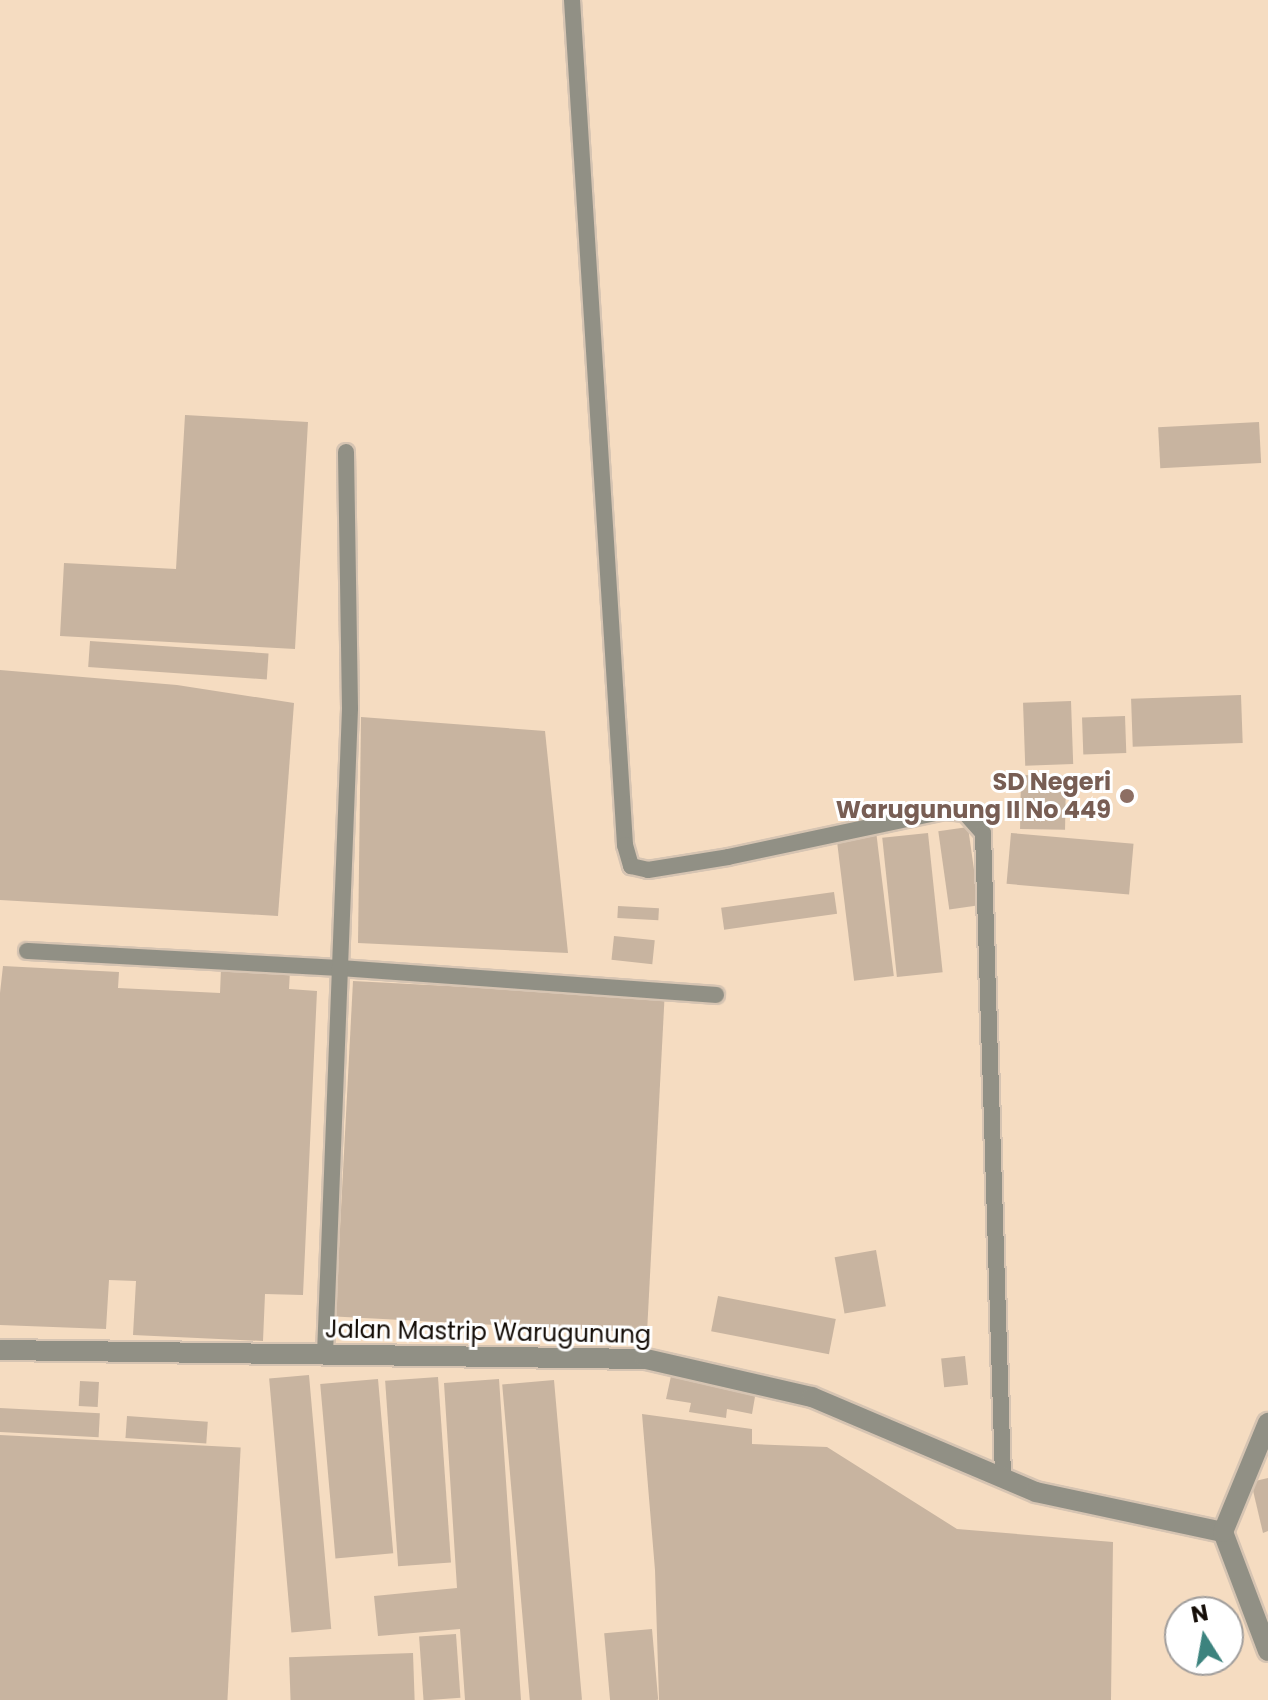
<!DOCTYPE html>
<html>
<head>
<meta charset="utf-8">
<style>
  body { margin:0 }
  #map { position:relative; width:1268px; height:1700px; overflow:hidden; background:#fbe7d2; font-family:Poppins,sans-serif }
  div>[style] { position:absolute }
  .built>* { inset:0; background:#f5dcc1 }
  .building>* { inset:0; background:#c8b4a0; transform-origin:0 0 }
  .roads { filter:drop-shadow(2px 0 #d6c4b2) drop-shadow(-2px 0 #d6c4b2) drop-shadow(0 2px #d6c4b2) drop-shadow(0 -2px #d6c4b2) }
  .lane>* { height:16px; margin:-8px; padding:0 8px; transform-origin:8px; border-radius:8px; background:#919085 }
  .street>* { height:20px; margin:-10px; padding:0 10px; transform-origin:10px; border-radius:10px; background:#919085 }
  .dots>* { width:22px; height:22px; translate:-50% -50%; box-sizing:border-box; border:4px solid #fff; border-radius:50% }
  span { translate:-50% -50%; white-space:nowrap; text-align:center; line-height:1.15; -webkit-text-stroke:6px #fff; paint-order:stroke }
  .education-label { font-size:24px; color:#785e54; font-weight:700 }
  .right { translate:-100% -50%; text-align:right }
  .street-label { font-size:24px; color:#140d07 }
  .north { position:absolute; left:1164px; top:1596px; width:80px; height:80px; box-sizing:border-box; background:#fff; border:2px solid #a19e9c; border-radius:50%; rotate:349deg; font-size:22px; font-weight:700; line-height:32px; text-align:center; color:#140d07 }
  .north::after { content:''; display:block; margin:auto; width:28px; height:36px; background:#3c837e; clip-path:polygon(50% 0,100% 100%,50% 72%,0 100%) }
</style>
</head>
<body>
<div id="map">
  <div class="built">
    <div style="clip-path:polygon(evenodd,0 0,1268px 0,1268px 1700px,0 1700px,0 0,1180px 1612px,1228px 1612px,1228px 1660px,1180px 1660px,1180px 1612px)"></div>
  </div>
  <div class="building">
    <div style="clip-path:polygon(185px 415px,308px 422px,295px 649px,60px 636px,64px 563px,176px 569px)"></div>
    <div style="left:1259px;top:422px;width:41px;height:101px;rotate:87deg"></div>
    <div style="left:90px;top:641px;width:179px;height:26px;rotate:4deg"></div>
    <div style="clip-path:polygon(0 670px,177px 685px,294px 703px,278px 916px,0 900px)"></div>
    <div style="left:1241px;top:695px;width:48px;height:110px;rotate:88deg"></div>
    <div style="left:1071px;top:701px;width:63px;height:48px;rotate:88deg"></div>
    <div style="left:1125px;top:716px;width:37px;height:43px;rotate:88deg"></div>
    <div style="clip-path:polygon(361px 717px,545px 731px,568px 953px,358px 943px)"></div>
    <div style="left:1021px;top:775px;width:45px;height:54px;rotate:1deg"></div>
    <div style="left:968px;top:827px;width:79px;height:30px;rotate:82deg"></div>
    <div style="left:876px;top:831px;width:146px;height:40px;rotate:83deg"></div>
    <div style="left:928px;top:833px;width:140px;height:46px;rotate:84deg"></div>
    <div style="left:1011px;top:833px;width:123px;height:51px;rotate:5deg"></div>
    <div style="left:834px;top:892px;width:22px;height:114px;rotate:82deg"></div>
    <div style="left:618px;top:906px;width:41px;height:12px;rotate:3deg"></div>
    <div style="left:614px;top:936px;width:41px;height:24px;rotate:6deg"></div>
    <div style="clip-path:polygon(3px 966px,119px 972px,118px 988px,220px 993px,221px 968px,290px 971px,289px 989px,317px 991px,303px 1295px,265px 1294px,263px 1341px,133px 1335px,136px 1281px,109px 1280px,106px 1329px,0 1325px,0 993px)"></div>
    <div style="left:353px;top:981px;width:312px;height:336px;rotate:3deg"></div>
    <div style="left:876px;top:1250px;width:57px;height:42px;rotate:80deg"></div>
    <div style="left:718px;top:1296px;width:120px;height:36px;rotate:11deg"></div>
    <div style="left:965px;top:1356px;width:29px;height:24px;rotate:84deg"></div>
    <div style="left:309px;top:1375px;width:255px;height:40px;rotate:85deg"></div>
    <div style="clip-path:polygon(671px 1376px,756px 1391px,752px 1414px,727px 1409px,726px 1418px,689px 1412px,691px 1403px,666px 1399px)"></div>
    <div style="left:438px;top:1377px;width:186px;height:53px;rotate:86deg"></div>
    <div style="left:378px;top:1379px;width:175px;height:58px;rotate:85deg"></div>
    <div style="clip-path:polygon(499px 1379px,521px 1700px,465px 1700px,460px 1629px,378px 1636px,374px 1596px,457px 1588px,444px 1383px)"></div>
    <div style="left:554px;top:1380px;width:321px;height:52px;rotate:85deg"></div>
    <div style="left:80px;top:1381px;width:19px;height:25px;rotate:3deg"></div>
    <div style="left:0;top:1408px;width:100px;height:24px;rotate:3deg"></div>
    <div style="clip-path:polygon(642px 1414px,752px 1429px,752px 1444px,827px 1447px,957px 1529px,1113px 1542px,1111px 1700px,659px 1700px,655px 1570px)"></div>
    <div style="left:127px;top:1416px;width:81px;height:22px;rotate:4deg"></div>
    <div style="left:0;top:1435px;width:241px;height:265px;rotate:3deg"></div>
    <div style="clip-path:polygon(1268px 1478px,1268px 1531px,1263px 1533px,1251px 1482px)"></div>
    <div style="left:652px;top:1629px;width:71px;height:48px;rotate:85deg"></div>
    <div style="left:456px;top:1634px;width:64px;height:37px;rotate:86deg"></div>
    <div style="left:413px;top:1653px;width:47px;height:124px;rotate:88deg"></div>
  </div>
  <div class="roads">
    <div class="lane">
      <div style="left:572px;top:0;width:847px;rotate:86.41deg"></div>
      <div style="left:625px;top:845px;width:22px;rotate:74deg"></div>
      <div style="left:631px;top:866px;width:17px;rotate:13deg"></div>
      <div style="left:648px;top:870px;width:81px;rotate:-9.2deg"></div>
      <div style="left:728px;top:857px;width:222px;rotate:-12deg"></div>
      <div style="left:945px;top:811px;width:20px;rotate:6deg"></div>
      <div style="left:965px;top:813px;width:27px;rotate:48deg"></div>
      <div style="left:983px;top:833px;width:645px;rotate:88.22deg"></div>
      <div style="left:27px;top:951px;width:314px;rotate:3.1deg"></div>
      <div style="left:341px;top:968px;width:376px;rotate:4.1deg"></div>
      <div style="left:325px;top:1354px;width:646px;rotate:-87.78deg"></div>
      <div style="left:350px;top:708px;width:256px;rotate:-90.9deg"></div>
    </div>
    <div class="street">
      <div style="left:0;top:1350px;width:646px;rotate:0.8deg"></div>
      <div style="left:646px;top:1359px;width:170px;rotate:12.9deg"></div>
      <div style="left:812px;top:1397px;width:243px;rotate:23deg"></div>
      <div style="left:1036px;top:1492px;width:191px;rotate:12.1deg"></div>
      <div style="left:1223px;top:1532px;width:127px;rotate:69.3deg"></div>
      <div style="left:1223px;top:1532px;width:118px;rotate:-67.6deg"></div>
    </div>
  </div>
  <div class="dots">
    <div style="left:1127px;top:796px;background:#8d6e63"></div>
  </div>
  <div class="education-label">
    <span class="right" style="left:1111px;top:796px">SD Negeri<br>Warugunung II No 449</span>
  </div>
  <div class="street-label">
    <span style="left:488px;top:1332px;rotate:1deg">Jalan Mastrip Warugunung</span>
  </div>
  <div class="north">N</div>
</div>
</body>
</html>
